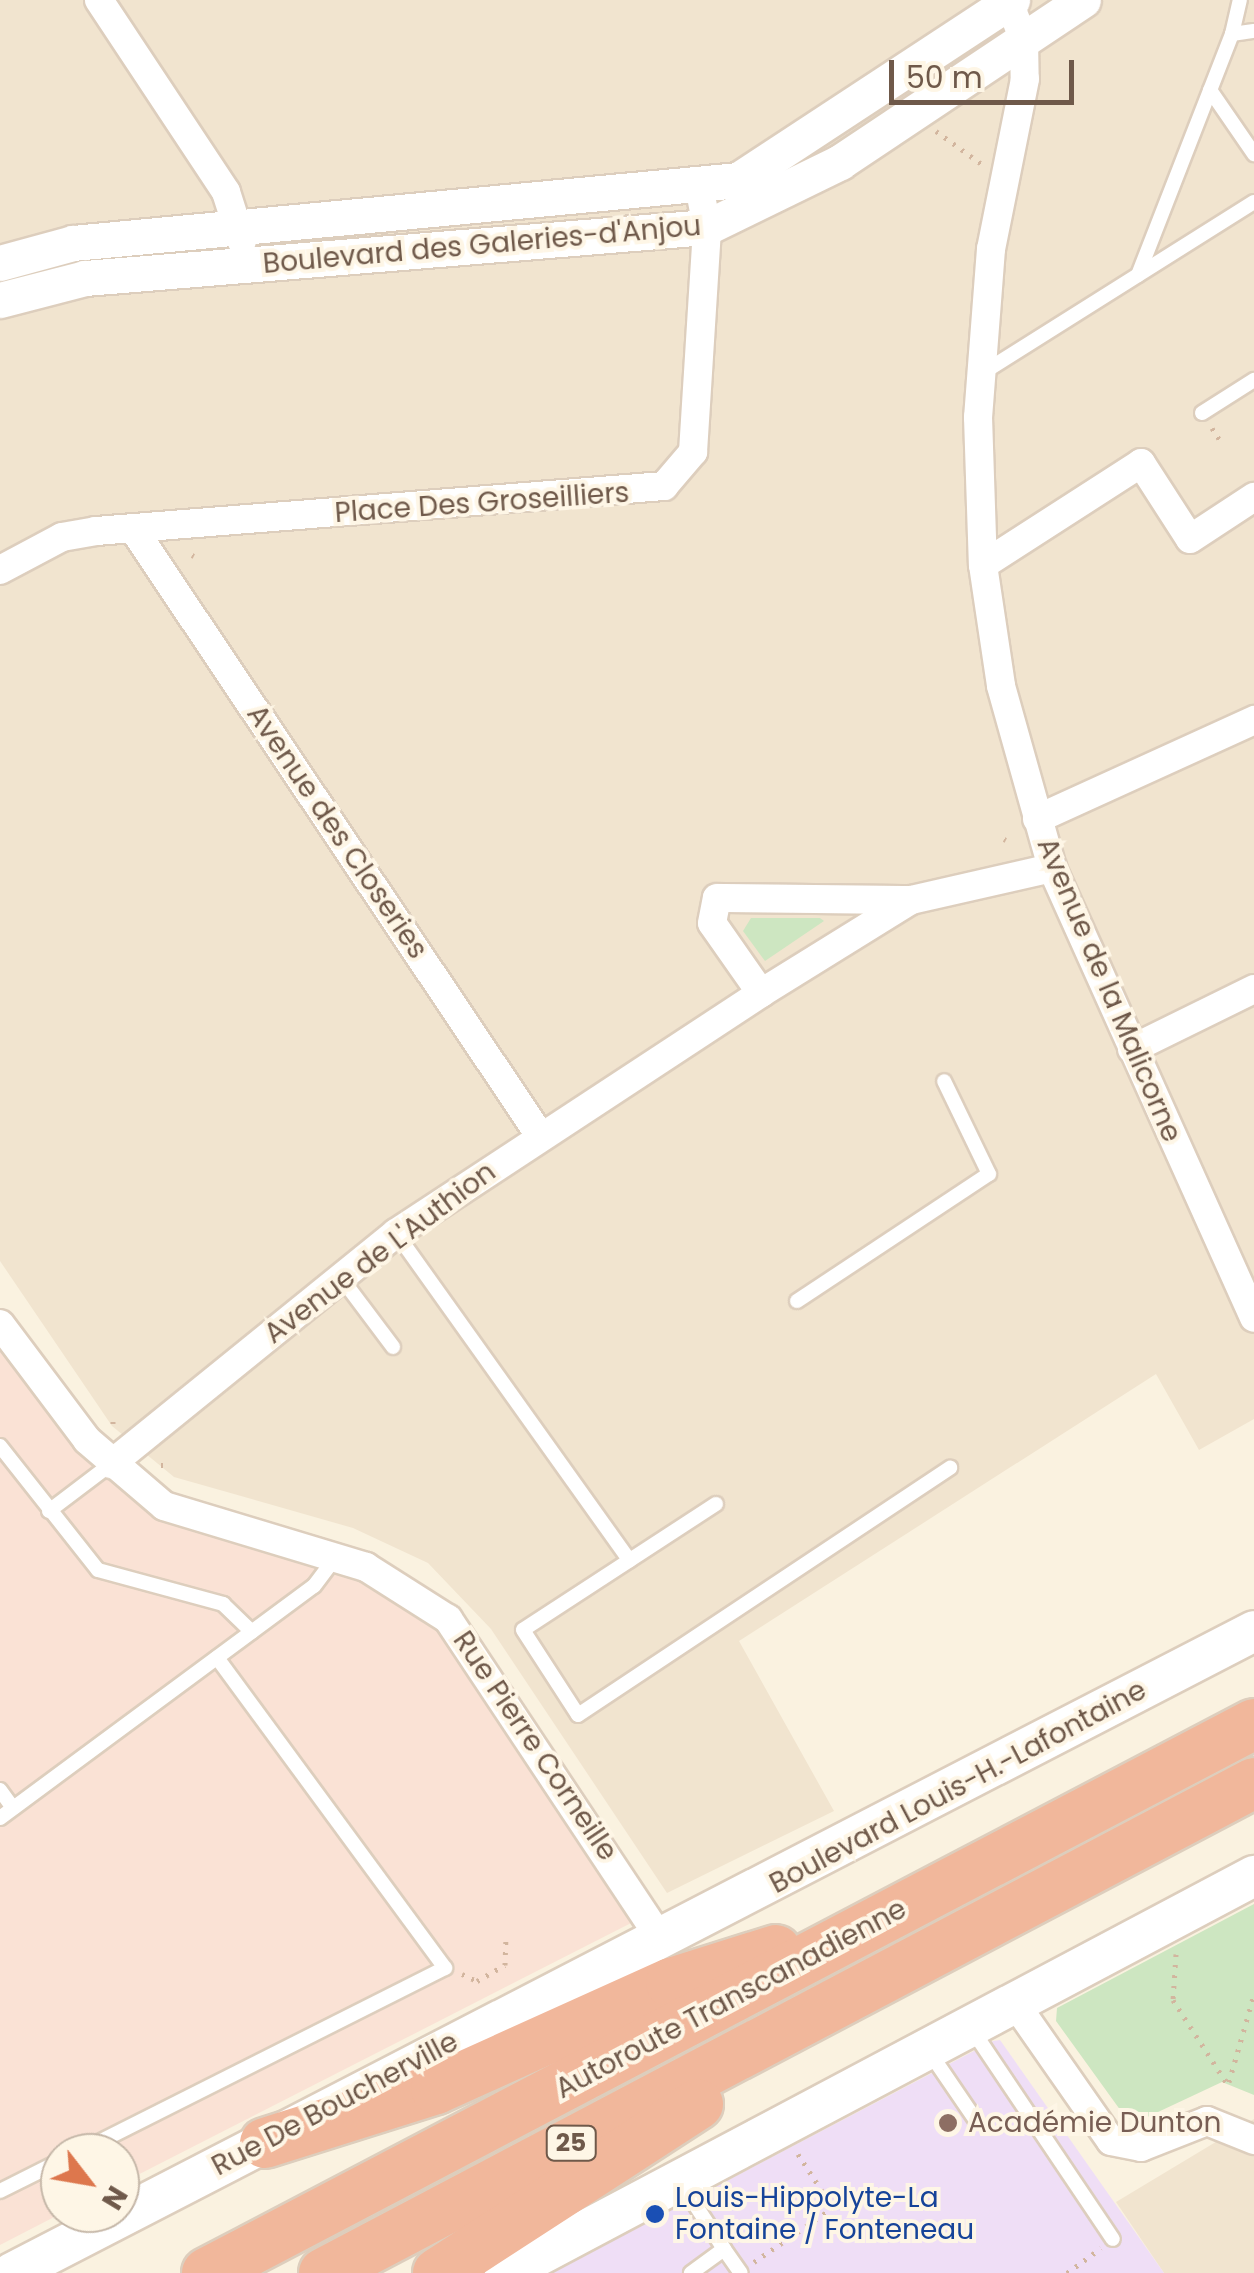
<!DOCTYPE html>
<html>
<head>
<meta charset="utf-8">
<style>
  body { margin:0 }
  #map { position:relative; width:1254px; height:2273px; overflow:hidden; background:#faf2e0; font-family:Poppins,sans-serif }
  div>[style] { position:absolute }
  .residential>* { inset:0; background:#f1e4cf }
  .commercial>* { inset:0; background:#fae2d5 }
  .education>* { inset:0; background:#efdef6 }
  .green>* { inset:0; background:#cde6c1 }
  .path>* { height:5px; margin-top:-2.5px; transform-origin:0; background:repeating-linear-gradient(90deg,#d2b59e 0 2.5px,transparent 0 10.5px) }
  .roads { filter:drop-shadow(2px 0 #ddcebd) drop-shadow(-2px 0 #ddcebd) drop-shadow(0 2px #ddcebd) drop-shadow(0 -2px #ddcebd) }
  .service>* { height:14px; margin:-7px; padding:0 7px; transform-origin:7px; border-radius:7px; background:#fff }
  .minor>* { height:28px; margin:-14px; padding:0 14px; transform-origin:14px; border-radius:14px; background:#fff }
  .tertiary>* { height:35px; margin:-17.5px; padding:0 17.5px; transform-origin:17.5px; border-radius:17.5px; background:#fff }
  .secondary>* { height:40px; margin:-20px; padding:0 20px; transform-origin:20px; border-radius:20px; background:#fff }
  .motorway>* { height:50px; margin:-25px; padding:0 25px; transform-origin:25px; border-radius:25px; background:#f1b79b }
  .dots>* { width:28px; height:28px; translate:-50% -50%; box-sizing:border-box; border:5px solid #fef6e6; border-radius:50% }
  span { translate:-50% -50%; white-space:nowrap; text-align:center; line-height:1.15; -webkit-text-stroke:8px #fef6e6; paint-order:stroke }
  .shield-label span { padding:2px 8px; background:#fef6e6; border:2px solid; border-radius:8px; -webkit-text-stroke-width:0 }
  .shield-label { font-size:25px; color:#6f594a; font-weight:700 }
  .street-label { font-size:28px; color:#6f594a }
  .education-label { font-size:28px; color:#785e54 }
  .left { translate:0 -50%; text-align:left }
  .transit-label { font-size:28px; color:#164399 }
  .north { position:absolute; left:40px; top:2133px; width:100px; height:100px; box-sizing:border-box; background:#fef6e6; border:2px solid #c5b7a8; border-radius:50%; rotate:121deg; font-size:28px; font-weight:700; line-height:40px; text-align:center; color:#6f594a }
  .north::after { content:''; display:block; margin:auto; width:35px; height:45px; background:#dd774d; clip-path:polygon(50% 0,100% 100%,50% 72%,0 100%) }
  .scale { position:absolute; left:889px; top:60px; width:185px; height:45px; box-sizing:border-box; border:5px solid #6f594a; border-top:0; padding-left:12px; font-size:30px; line-height:35px; white-space:nowrap; color:#6f594a; -webkit-text-stroke:8px #fef6e6; paint-order:stroke }
</style>
</head>
<body>
<div id="map">
  <div class="residential">
    <div style="clip-path:polygon(0 0,1254px 0,1254px 1419px,1199px 1450px,1156px 1374px,739px 1641px,834px 1811px,667px 1893px,491px 1629px,428px 1563px,353px 1528px,174px 1477px,112px 1426px,0 1261px)"></div>
    <div style="clip-path:polygon(1254px 2119px,1254px 2273px,1164px 2273px,1116px 2202px)"></div>
  </div>
  <div class="commercial">
    <div style="clip-path:polygon(0 1327px,175px 1519px,376px 1576px,457px 1640px,637px 1920px,120px 2184px,120px 2153px,60px 2153px,62px 2213px,0 2245px)"></div>
  </div>
  <div class="education">
    <div style="clip-path:polygon(1000px 2040px,1164px 2273px,551px 2273px,993px 2041px)"></div>
  </div>
  <div class="green">
    <div style="clip-path:polygon(751px 918px,820px 918px,824px 921px,765px 961px,743px 931px)"></div>
    <div style="clip-path:polygon(1254px 1904px,1254px 2095px,1222px 2082px,1141px 2120px,1126px 2118px,1056px 2021px,1057px 2008px)"></div>
  </div>
  <div class="path">
    <div style="left:936px;top:131px;width:58px;rotate:35.9deg"></div>
    <div style="left:1212px;top:428px;width:20px;rotate:57deg"></div>
    <div style="left:192px;top:555px;width:2px;rotate:27deg"></div>
    <div style="left:1004px;top:839px;width:2px;rotate:27deg"></div>
    <div style="left:113px;top:1424px;width:3px;rotate:-90deg"></div>
    <div style="left:161px;top:1465px;width:2px"></div>
    <div style="left:1176px;top:1954px;width:46px;rotate:93.7deg"></div>
    <div style="left:1173px;top:2000px;width:101px;rotate:57.1deg"></div>
    <div style="left:462px;top:1974px;width:17px;rotate:25deg"></div>
    <div style="left:477px;top:1981px;width:32px;rotate:-30deg"></div>
    <div style="left:505px;top:1965px;width:29px;rotate:-88deg"></div>
    <div style="left:1229px;top:2082px;width:91px;rotate:-74.1deg"></div>
    <div style="left:798px;top:2154px;width:72px;rotate:57deg"></div>
    <div style="left:754px;top:2262px;width:97px;rotate:-34.5deg"></div>
    <div style="left:1067px;top:2273px;width:42px;rotate:-36.3deg"></div>
  </div>
  <div class="roads">
    <div class="service">
      <div style="left:1232px;top:34px;width:35px;rotate:-77deg"></div>
      <div style="left:1210px;top:90px;width:78px;rotate:55.5deg"></div>
      <div style="left:1138px;top:275px;width:259px;rotate:-68.7deg"></div>
      <div style="left:1232px;top:34px;width:22px;rotate:-8deg"></div>
      <div style="left:984px;top:372px;width:319px;rotate:-32.2deg"></div>
      <div style="left:1202px;top:413px;width:62px;rotate:-32.4deg"></div>
      <div style="left:396px;top:1233px;width:402px;rotate:54.5deg"></div>
      <div style="left:342px;top:1279px;width:85px;rotate:53.1deg"></div>
      <div style="left:797px;top:1301px;width:230px;rotate:-33.5deg"></div>
      <div style="left:989px;top:1174px;width:103px;rotate:-115.8deg"></div>
      <div style="left:0;top:1446px;width:158px;rotate:51.7deg"></div>
      <div style="left:98px;top:1570px;width:130px;rotate:15.2deg"></div>
      <div style="left:223px;top:1604px;width:40px;rotate:44deg"></div>
      <div style="left:716px;top:1504px;width:230px;rotate:146.9deg"></div>
      <div style="left:523px;top:1630px;width:101px;rotate:57.1deg"></div>
      <div style="left:578px;top:1715px;width:447px;rotate:-33.6deg"></div>
      <div style="left:49px;top:1511px;width:78px;rotate:-37.2deg"></div>
      <div style="left:0;top:1790px;width:22px;rotate:54deg"></div>
      <div style="left:0;top:1818px;width:390px;rotate:-36.5deg"></div>
      <div style="left:314px;top:1586px;width:35px;rotate:-53deg"></div>
      <div style="left:971px;top:2028px;width:254px;rotate:56.1deg"></div>
      <div style="left:930px;top:2053px;width:80px;rotate:55.7deg"></div>
      <div style="left:77px;top:2153px;width:412px;rotate:-26.7deg"></div>
      <div style="left:445px;top:1968px;width:385px;rotate:-126.3deg"></div>
      <div style="left:681px;top:2183px;width:79px;rotate:56.9deg"></div>
      <div style="left:724px;top:2249px;width:41px;rotate:144deg"></div>
      <div style="left:0;top:2191px;width:67px;rotate:-26.6deg"></div>
      <div style="left:724px;top:2249px;width:29px;rotate:55deg"></div>
    </div>
    <div class="minor">
      <div style="left:99px;top:0;width:230px;rotate:56.5deg"></div>
      <div style="left:226px;top:192px;width:52px;rotate:72.3deg"></div>
      <div style="left:1008px;top:0;width:43px;rotate:68.2deg"></div>
      <div style="left:1024px;top:40px;width:39px;rotate:89deg"></div>
      <div style="left:1025px;top:79px;width:173px;rotate:101.3deg"></div>
      <div style="left:991px;top:249px;width:169px;rotate:94.4deg"></div>
      <div style="left:978px;top:417px;width:148px;rotate:88.1deg"></div>
      <div style="left:983px;top:565px;width:122px;rotate:81.5deg"></div>
      <div style="left:1001px;top:686px;width:189px;rotate:74.3deg"></div>
      <div style="left:1052px;top:868px;width:493px;rotate:65.8deg"></div>
      <div style="left:134px;top:530px;width:727px;rotate:56.16deg"></div>
      <div style="left:983px;top:565px;width:188px;rotate:-32.8deg"></div>
      <div style="left:1141px;top:463px;width:90px;rotate:57.2deg"></div>
      <div style="left:1190px;top:539px;width:77px;rotate:-33.3deg"></div>
      <div style="left:0;top:570px;width:70px;rotate:-28deg"></div>
      <div style="left:62px;top:537px;width:35px;rotate:-10deg"></div>
      <div style="left:96px;top:531px;width:570px;rotate:-4.53deg"></div>
      <div style="left:664px;top:486px;width:45px;rotate:-49.5deg"></div>
      <div style="left:693px;top:452px;width:225px;rotate:-86.4deg"></div>
      <div style="left:707px;top:227px;width:38px;rotate:-101deg"></div>
      <div style="left:1037px;top:819px;width:239px;rotate:-24.5deg"></div>
      <div style="left:761px;top:993px;width:85px;rotate:-125deg"></div>
      <div style="left:712px;top:923px;width:25px;rotate:-79deg"></div>
      <div style="left:717px;top:898px;width:194px;rotate:0.6deg"></div>
      <div style="left:1132px;top:1049px;width:136px;rotate:-26.2deg"></div>
      <div style="left:0;top:1324px;width:145px;rotate:53.1deg"></div>
      <div style="left:87px;top:1440px;width:101px;rotate:40.6deg"></div>
      <div style="left:164px;top:1506px;width:211px;rotate:16.8deg"></div>
      <div style="left:366px;top:1567px;width:97px;rotate:32.4deg"></div>
      <div style="left:448px;top:1619px;width:385px;rotate:56.4deg"></div>
      <div style="left:111px;top:1464px;width:367px;rotate:-39deg"></div>
      <div style="left:396px;top:1233px;width:437px;rotate:-33.3deg"></div>
      <div style="left:761px;top:993px;width:176px;rotate:-31.8deg"></div>
      <div style="left:911px;top:900px;width:145px;rotate:-12.8deg"></div>
      <div style="left:1014px;top:2002px;width:169px;rotate:55.1deg"></div>
      <div style="left:1111px;top:2141px;width:31px;rotate:11deg"></div>
      <div style="left:1141px;top:2147px;width:71px;rotate:-21.5deg"></div>
      <div style="left:1207px;top:2121px;width:51px;rotate:22deg"></div>
    </div>
    <div class="tertiary">
      <div style="left:0;top:263px;width:76px;rotate:-15.3deg"></div>
      <div style="left:73px;top:243px;width:668px;rotate:-5.41deg"></div>
      <div style="left:738px;top:180px;width:328px;rotate:-33.3deg"></div>
      <div style="left:0;top:300px;width:88px;rotate:-14.5deg"></div>
      <div style="left:85px;top:278px;width:624px;rotate:-4.69deg"></div>
      <div style="left:707px;top:227px;width:148px;rotate:-26deg"></div>
      <div style="left:840px;top:162px;width:292px;rotate:-33.7deg"></div>
    </div>
    <div class="secondary">
      <div style="left:12px;top:2273px;width:1398px;rotate:-27.33deg"></div>
      <div style="left:505px;top:2273px;width:848px;rotate:-27.93deg"></div>
    </div>
    <div class="motorway">
      <div style="left:265px;top:2143px;width:179px;rotate:-17.5deg"></div>
      <div style="left:436px;top:2089px;width:258px;rotate:-24.3deg"></div>
      <div style="left:671px;top:1983px;width:110px;rotate:-17.4deg"></div>
      <div style="left:207px;top:2273px;width:1182px;rotate:-27.67deg"></div>
      <div style="left:324px;top:2273px;width:1051px;rotate:-27.78deg"></div>
      <div style="left:438px;top:2273px;width:310px;rotate:-33deg"></div>
    </div>
  </div>
  <div class="dots">
    <div style="left:948px;top:2123px;background:#8d6e63"></div>
    <div style="left:655px;top:2214px;background:#1a4fb4"></div>
  </div>
  <div class="shield-label">
    <span style="left:571px;top:2143px">25</span>
  </div>
  <div class="street-label">
    <span style="left:482px;top:245px;rotate:-5deg">Boulevard des Galeries-d'Anjou</span>
    <span style="left:482px;top:503px;rotate:-4deg">Place Des Groseilliers</span>
    <span style="left:337px;top:832px;rotate:56deg">Avenue des Closeries</span>
    <span style="left:1109px;top:990px;rotate:67deg">Avenue de la Malicorne</span>
    <span style="left:380px;top:1253px;rotate:-37deg">Avenue de L'Authion</span>
    <span style="left:535px;top:1746px;rotate:56deg">Rue Pierre Corneille</span>
    <span style="left:958px;top:1787px;rotate:-28deg">Boulevard Louis-H.-Lafontaine</span>
    <span style="left:731px;top:1999px;rotate:-28deg">Autoroute Transcanadienne</span>
    <span style="left:335px;top:2104px;rotate:-28deg">Rue De Boucherville</span>
  </div>
  <div class="education-label">
    <span class="left" style="left:968px;top:2123px">Académie Dunton</span>
  </div>
  <div class="transit-label">
    <span class="left" style="left:675px;top:2214px">Louis-Hippolyte-La<br>Fontaine / Fonteneau</span>
  </div>
  <div class="north">N</div>
  <div class="scale">50 m</div>
</div>
</body>
</html>
